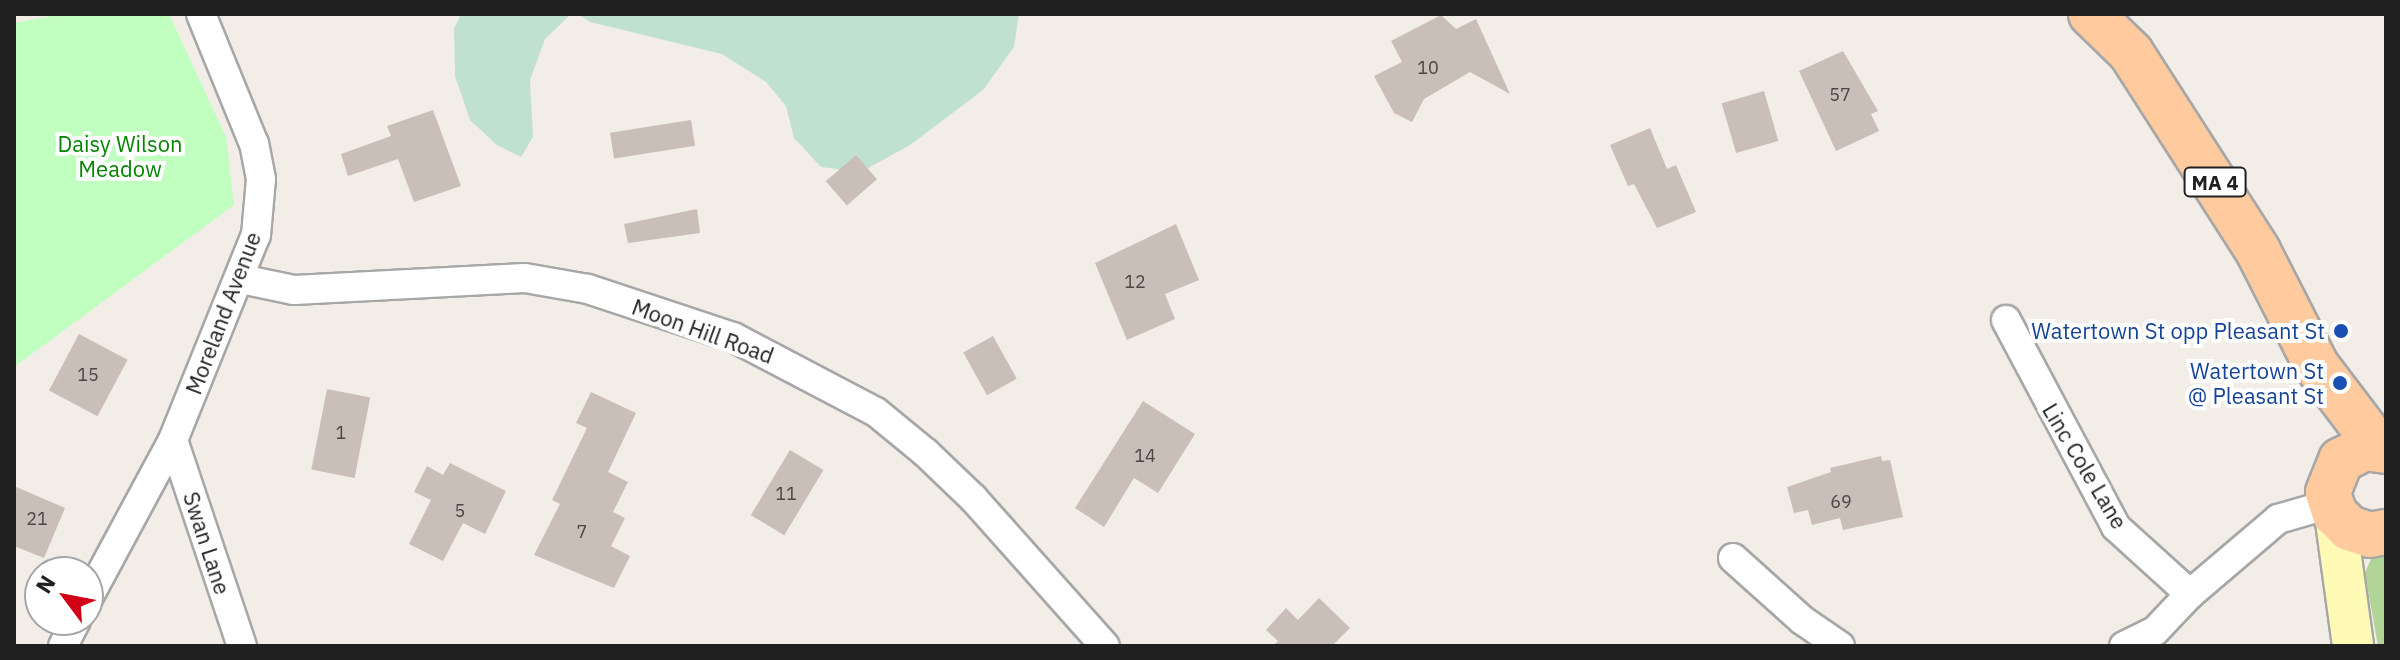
<!DOCTYPE html>
<html>
<head>
<meta charset="utf-8">
<style>
  body { margin:0 }
  #map { position:relative; width:2400px; height:660px; overflow:hidden; background:#f2ede6; font-family:"IBM Plex Sans",sans-serif }
  div>[style] { position:absolute }
  .forest>* { inset:0; background:#b0d597 }
  .wetland>* { inset:0; background:#c1e1cf }
  .park>* { inset:0; background:#c1ffc0 }
  .building>* { inset:0; background:#cabeb8; transform-origin:0 0 }
  .roads { filter:drop-shadow(2px 0 #a7a7a7) drop-shadow(-2px 0 #a7a7a7) drop-shadow(0 2px #a7a7a7) drop-shadow(0 -2px #a7a7a7) }
  .street>* { height:28px; margin:-14px; padding:0 14px; transform-origin:14px; border-radius:14px; background:#fff }
  .secondary>* { height:40px; margin:-20px; padding:0 20px; transform-origin:20px; border-radius:20px; background:#fffbb7 }
  .primary>* { height:44px; margin:-22px; padding:0 22px; transform-origin:22px; border-radius:22px; background:#ffcb9e }
  .dots>* { width:22px; height:22px; translate:-50% -50%; box-sizing:border-box; border:4px solid #fff; border-radius:50% }
  span { translate:-50% -50%; white-space:nowrap; text-align:center; line-height:1.15; -webkit-text-stroke:8px #fff; paint-order:stroke }
  .number-label { font-size:18px; color:#4a4846 }
  .number-label span { -webkit-text-stroke-width:0 }
  .shield-label span { padding:2px 6px; background:#fff; border:2px solid; border-radius:6px; -webkit-text-stroke-width:0 }
  .shield-label { font-size:20px; color:#202020; font-weight:700 }
  .park-label { font-size:22px; color:#048602 }
  .street-label { font-size:22px; color:#202020 }
  .transit-label { font-size:22px; color:#164399 }
  .right { translate:-100% -50%; text-align:right }
  .frame { position:absolute; inset:0; border:16px solid #202020; pointer-events:none }
  .north { position:absolute; left:24px; top:556px; width:80px; height:80px; box-sizing:border-box; background:#fff; border:2px solid #a6a6a6; border-radius:50%; rotate:302deg; font-size:22px; font-weight:700; line-height:32px; text-align:center; color:#202020 }
  .north::after { content:''; display:block; margin:auto; width:28px; height:36px; background:#d10016; clip-path:polygon(50% 0,100% 100%,50% 72%,0 100%) }
</style>
</head>
<body>
<div id="map">
  <div class="forest">
    <div style="clip-path:polygon(2386px 546px,2386px 646px,2378px 646px,2365px 573px,2373px 554px)"></div>
  </div>
  <div class="wetland">
    <div style="clip-path:polygon(461px 14px,571px 14px,545px 39px,530px 80px,533px 137px,521px 157px,497px 145px,470px 120px,455px 76px,454px 29px)"></div>
    <div style="clip-path:polygon(578px 14px,1019px 14px,1014px 47px,983px 90px,910px 145px,861px 172px,821px 167px,794px 138px,786px 106px,766px 82px,722px 54px,590px 22px)"></div>
  </div>
  <div class="park">
    <div style="clip-path:polygon(64px 14px,169px 14px,226px 137px,234px 205px,14px 367px,14px 23px)"></div>
  </div>
  <div class="building">
    <div style="clip-path:polygon(1441px 15px,1456px 29px,1476px 19px,1510px 94px,1470px 72px,1424px 99px,1412px 122px,1394px 113px,1374px 76px,1402px 62px,1391px 41px)"></div>
    <div style="clip-path:polygon(1843px 51px,1878px 111px,1871px 114px,1879px 131px,1836px 151px,1799px 71px)"></div>
    <div style="left:1764px;top:91px;width:52px;height:44px;rotate:74deg"></div>
    <div style="clip-path:polygon(433px 110px,461px 186px,414px 202px,398px 159px,348px 176px,341px 154px,391px 136px,387px 126px)"></div>
    <div style="left:691px;top:120px;width:26px;height:82px;rotate:81deg"></div>
    <div style="clip-path:polygon(1650px 128px,1667px 169px,1676px 165px,1696px 212px,1657px 228px,1634px 184px,1628px 186px,1610px 145px)"></div>
    <div style="left:856px;top:155px;width:32px;height:40px;rotate:49deg"></div>
    <div style="clip-path:polygon(697px 209px,700px 233px,628px 243px,624px 224px)"></div>
    <div style="clip-path:polygon(1176px 224px,1199px 280px,1165px 294px,1175px 319px,1127px 340px,1095px 263px)"></div>
    <div style="left:79px;top:334px;width:55px;height:64px;rotate:28deg"></div>
    <div style="left:993px;top:336px;width:49px;height:34px;rotate:61deg"></div>
    <div style="left:327px;top:389px;width:44px;height:82px;rotate:11deg"></div>
    <div style="clip-path:polygon(591px 392px,636px 413px,608px 472px,628px 482px,613px 512px,625px 518px,611px 546px,630px 556px,614px 588px,534px 555px,560px 504px,552px 500px,587px 428px,576px 423px)"></div>
    <div style="clip-path:polygon(1143px 401px,1195px 434px,1158px 493px,1134px 478px,1104px 527px,1075px 508px)"></div>
    <div style="left:790px;top:450px;width:39px;height:76px;rotate:31deg"></div>
    <div style="clip-path:polygon(1881px 456px,1882px 461px,1890px 460px,1903px 517px,1843px 530px,1840px 518px,1812px 525px,1808px 510px,1794px 513px,1787px 487px,1831px 472px,1830px 468px)"></div>
    <div style="clip-path:polygon(450px 463px,506px 491px,485px 534px,463px 523px,443px 561px,409px 544px,431px 500px,414px 492px,427px 466px,443px 475px)"></div>
    <div style="clip-path:polygon(14px 486px,65px 508px,44px 558px,14px 546px)"></div>
    <div style="clip-path:polygon(1319px 598px,1350px 628px,1332px 646px,1273px 646px,1278px 641px,1266px 630px,1286px 608px,1298px 620px)"></div>
  </div>
  <div class="roads">
    <div class="street">
      <div style="left:241px;top:279px;width:54px;rotate:11.7deg"></div>
      <div style="left:294px;top:290px;width:231px;rotate:-3deg"></div>
      <div style="left:525px;top:278px;width:64px;rotate:9.9deg"></div>
      <div style="left:588px;top:289px;width:153px;rotate:18.3deg"></div>
      <div style="left:733px;top:337px;width:161px;rotate:27.7deg"></div>
      <div style="left:876px;top:412px;width:65px;rotate:39.4deg"></div>
      <div style="left:926px;top:453px;width:65px;rotate:43.8deg"></div>
      <div style="left:973px;top:498px;width:198px;rotate:48.3deg"></div>
      <div style="left:2006px;top:320px;width:234px;rotate:62deg"></div>
      <div style="left:2116px;top:527px;width:100px;rotate:42.2deg"></div>
      <div style="left:173px;top:440px;width:217px;rotate:71.5deg"></div>
      <div style="left:1733px;top:558px;width:93px;rotate:41.9deg"></div>
      <div style="left:1802px;top:620px;width:46px;rotate:34.4deg"></div>
      <div style="left:88px;top:598px;width:179px;rotate:-61.7deg"></div>
      <div style="left:173px;top:440px;width:221px;rotate:-68deg"></div>
      <div style="left:256px;top:235px;width:56px;rotate:-84.9deg"></div>
      <div style="left:261px;top:179px;width:36px;rotate:-101deg"></div>
      <div style="left:254px;top:144px;width:140px;rotate:-112.2deg"></div>
      <div style="left:63px;top:646px;width:29px;rotate:-63deg"></div>
      <div style="left:2124px;top:646px;width:34px;rotate:-26deg"></div>
      <div style="left:2155px;top:631px;width:51px;rotate:-46.6deg"></div>
      <div style="left:2190px;top:594px;width:116px;rotate:-40.4deg"></div>
      <div style="left:2278px;top:519px;width:54px;rotate:-16.1deg"></div>
    </div>
    <div class="secondary">
      <div style="left:2335px;top:514px;width:133px;rotate:82.2deg"></div>
    </div>
    <div class="primary">
      <div style="left:2091px;top:14px;width:56px;rotate:44.3deg"></div>
      <div style="left:2131px;top:53px;width:235px;rotate:57.3deg"></div>
      <div style="left:2258px;top:251px;width:128px;rotate:63deg"></div>
      <div style="left:2316px;top:365px;width:104px;rotate:52.8deg"></div>
      <div style="left:2386px;top:451px;width:21px;rotate:-172deg"></div>
      <div style="left:2365px;top:448px;width:27px;rotate:153deg"></div>
      <div style="left:2341px;top:460px;width:35px;rotate:112deg"></div>
      <div style="left:2328px;top:493px;width:22px;rotate:72deg"></div>
      <div style="left:2335px;top:514px;width:20px;rotate:45deg"></div>
      <div style="left:2349px;top:528px;width:22px;rotate:18deg"></div>
      <div style="left:2370px;top:535px;width:16px;rotate:-11deg"></div>
    </div>
  </div>
  <div class="dots">
    <div style="left:2341px;top:331px;background:#1a4fb4"></div>
    <div style="left:2340px;top:383px;background:#1a4fb4"></div>
  </div>
  <div class="number-label">
    <span style="left:1428px;top:68px">10</span>
    <span style="left:1840px;top:95px">57</span>
    <span style="left:1135px;top:282px">12</span>
    <span style="left:88px;top:375px">15</span>
    <span style="left:341px;top:433px">1</span>
    <span style="left:1145px;top:456px">14</span>
    <span style="left:786px;top:494px">11</span>
    <span style="left:1841px;top:502px">69</span>
    <span style="left:460px;top:511px">5</span>
    <span style="left:37px;top:519px">21</span>
    <span style="left:582px;top:532px">7</span>
  </div>
  <div class="shield-label">
    <span style="left:2215px;top:182px">MA 4</span>
  </div>
  <div class="park-label">
    <span style="left:120px;top:156px">Daisy Wilson<br>Meadow</span>
  </div>
  <div class="street-label">
    <span style="left:223px;top:313px;rotate:-69deg">Moreland Avenue</span>
    <span style="left:703px;top:331px;rotate:20deg">Moon Hill Road</span>
    <span style="left:2085px;top:466px;rotate:59deg">Linc Cole Lane</span>
    <span style="left:207px;top:543px;rotate:72deg">Swan Lane</span>
  </div>
  <div class="transit-label">
    <span class="right" style="left:2325px;top:331px">Watertown St opp Pleasant St</span>
    <span class="right" style="left:2324px;top:383px">Watertown St<br>@ Pleasant St</span>
  </div>
  <div class="frame"></div>
  <div class="north">N</div>
</div>
</body>
</html>
